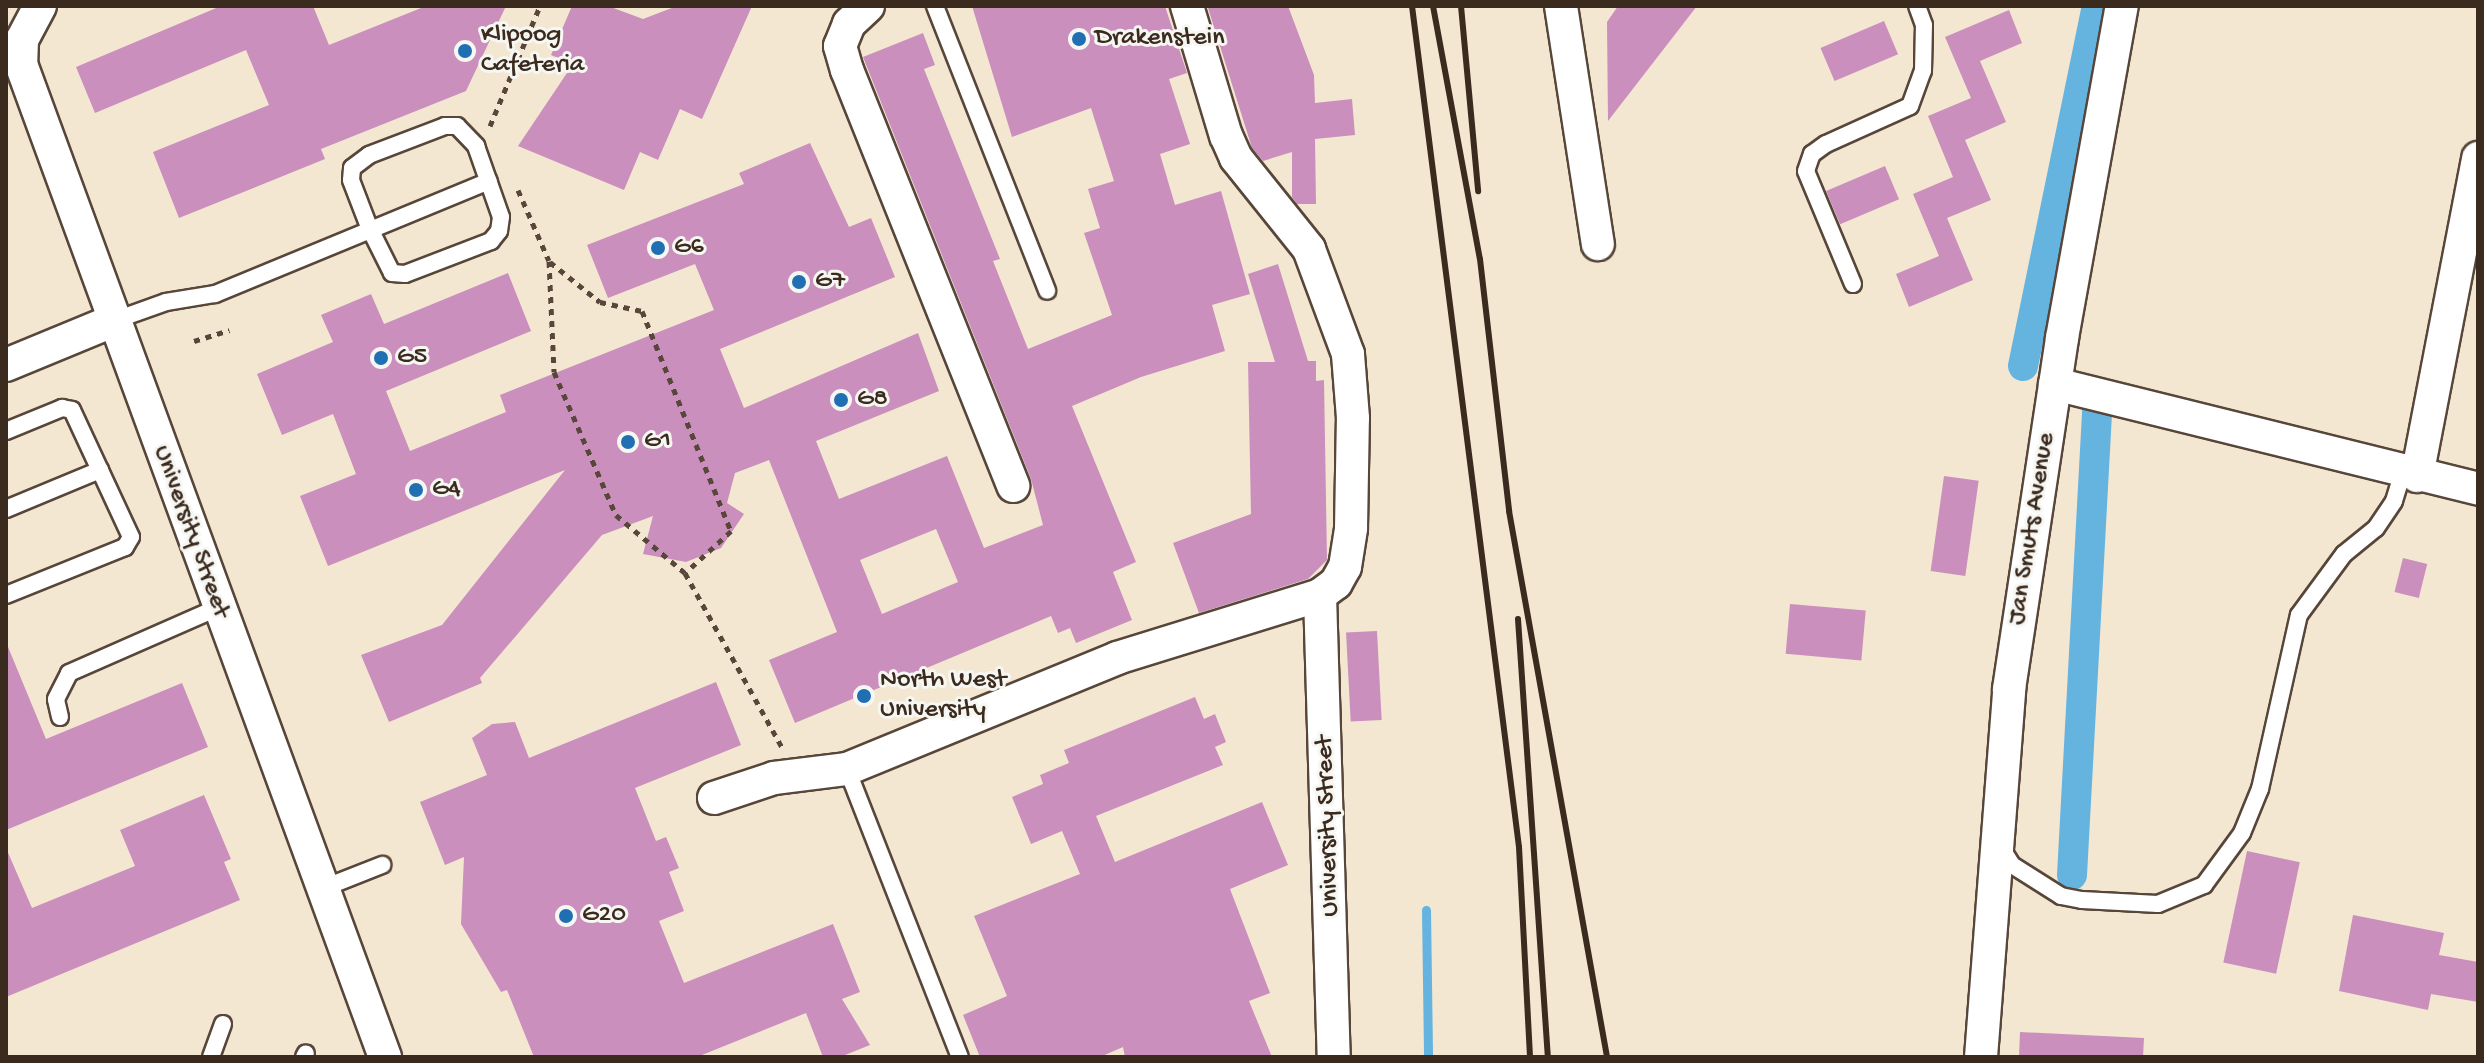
<!DOCTYPE html>
<html>
<head>
<meta charset="utf-8">
<style>
  body { margin:0 }
  #map { position:relative; width:2484px; height:1063px; overflow:hidden; background:#f3e7d2; font-family:"Gochi Hand",sans-serif }
  div>[style] { position:absolute }
  .stream>* { height:9px; margin:-4.5px; padding:0 4.5px; transform-origin:4.5px; border-radius:4.5px; background:#65b3df }
  .canal>* { height:30px; margin:-15px; padding:0 15px; transform-origin:15px; border-radius:15px; background:#65b3df }
  .building>* { inset:0; background:#ca8fbd; transform-origin:0 0 }
  .path>* { height:5px; margin-top:-2.5px; transform-origin:0; background:repeating-linear-gradient(90deg,#574639 0 6px,transparent 0 12px) }
  .roads { filter:drop-shadow(2px 0 #574639) drop-shadow(-2px 0 #574639) drop-shadow(0 2px #574639) drop-shadow(0 -2px #574639) }
  .service>* { height:16px; margin:-8px; padding:0 8px; transform-origin:8px; border-radius:8px; background:#fff }
  .minor>* { height:32px; margin:-16px; padding:0 16px; transform-origin:16px; border-radius:16px; background:#fff }
  .rail>* { height:6px; margin:-3px; padding:0 3px; transform-origin:3px; border-radius:3px; background:#3b2a1e }
  .dots>* { width:22px; height:22px; translate:-50% -50%; box-sizing:border-box; border:4px solid #f6f6f2; border-radius:50% }
  span { translate:-50% -50%; white-space:nowrap; text-align:center; line-height:1.15; -webkit-text-stroke:6px #f6f6f2; paint-order:stroke }
  .poi-label { font-size:26px; color:#3b2a1e }
  .left { translate:0 -50%; text-align:left }
  .street-label { font-size:26px; color:#3b2a1e }
  .frame { position:absolute; inset:0; border:8px solid #3b2a1e; pointer-events:none }
</style>
</head>
<body>
<div id="map">
  <div class="stream">
    <div style="left:1426px;top:910px;width:147px;rotate:89.2deg"></div>
  </div>
  <div class="canal">
    <div style="left:2023px;top:366px;width:368px;rotate:-78.4deg"></div>
    <div style="left:2072px;top:875px;width:463px;rotate:-86.9deg"></div>
  </div>
  <div class="building">
    <div style="clip-path:polygon(221px 6px,313px 6px,329px 45px,426px 6px,506px 6px,466px 91px,321px 149px,325px 159px,179px 218px,153px 152px,269px 105px,246px 50px,95px 113px,76px 67px)"></div>
    <div style="clip-path:polygon(572px 6px,608px 6px,643px 19px,677px 6px,752px 6px,702px 119px,680px 109px,658px 160px,640px 152px,624px 190px,518px 146px,573px 64px,551px 55px)"></div>
    <div style="clip-path:polygon(evenodd,972px 6px,1165px 6px,1187px 73px,1169px 79px,1190px 144px,1160px 154px,1175px 205px,1221px 191px,1250px 294px,1212px 305px,1225px 351px,1141px 377px,1072px 406px,1136px 562px,1113px 572px,1132px 620px,1076px 643px,1070px 628px,1058px 633px,1051px 616px,795px 723px,769px 660px,837px 632px,769px 460px,735px 473px,727px 503px,744px 514px,721px 548px,686px 562px,643px 554px,653px 516px,602px 535px,480px 678px,482px 683px,389px 722px,361px 655px,442px 625px,565px 470px,328px 566px,300px 496px,356px 474px,333px 414px,282px 435px,257px 374px,333px 342px,321px 315px,371px 294px,384px 324px,508px 273px,531px 331px,386px 391px,410px 451px,506px 412px,500px 395px,714px 310px,695px 264px,608px 298px,587px 245px,744px 184px,739px 173px,810px 143px,849px 227px,871px 218px,895px 277px,720px 349px,744px 408px,918px 333px,939px 391px,816px 441px,839px 499px,947px 456px,984px 548px,1043px 525px,1031px 479px,863px 57px,923px 33px,935px 65px,924px 69px,1000px 259px,993px 261px,1028px 349px,1112px 315px,1084px 233px,1100px 228px,1088px 189px,1114px 181px,1091px 108px,1012px 137px,972px 6px,936px 529px,958px 582px,882px 614px,860px 560px,936px 529px)"></div>
    <div style="clip-path:polygon(1215px 6px,1288px 6px,1314px 75px,1315px 103px,1352px 99px,1355px 135px,1315px 139px,1316px 204px,1297px 204px,1292px 197px,1292px 152px,1263px 161px,1252px 148px,1208px 8px)"></div>
    <div style="clip-path:polygon(1618px 6px,1697px 6px,1608px 121px,1607px 22px)"></div>
    <div style="clip-path:polygon(2009px 10px,2022px 43px,1980px 61px,2006px 122px,1965px 140px,1991px 200px,1947px 218px,1973px 280px,1909px 307px,1896px 274px,1939px 256px,1913px 194px,1953px 177px,1928px 116px,1971px 98px,1945px 37px)"></div>
    <div style="left:1884px;top:21px;width:36px;height:69px;rotate:67deg"></div>
    <div style="left:1885px;top:166px;width:36px;height:64px;rotate:67deg"></div>
    <div style="clip-path:polygon(1278px 264px,1308px 361px,1316px 361px,1316px 381px,1324px 380px,1327px 560px,1308px 579px,1199px 613px,1173px 543px,1251px 514px,1248px 362px,1275px 362px,1248px 274px)"></div>
    <div style="left:1944px;top:476px;width:35px;height:96px;rotate:8deg"></div>
    <div style="left:2403px;top:558px;width:25px;height:35px;rotate:14deg"></div>
    <div style="left:1790px;top:604px;width:76px;height:50px;rotate:5deg"></div>
    <div style="left:1377px;top:631px;width:89px;height:31px;rotate:87deg"></div>
    <div style="clip-path:polygon(6px 642px,46px 739px,182px 683px,208px 747px,6px 830px)"></div>
    <div style="clip-path:polygon(716px 682px,741px 745px,635px 788px,656px 841px,666px 837px,679px 868px,669px 872px,684px 911px,659px 921px,684px 983px,833px 924px,860px 992px,842px 999px,870px 1045px,840px 1057px,823px 1057px,806px 1013px,697px 1057px,534px 1057px,507px 990px,501px 992px,461px 924px,464px 857px,445px 865px,420px 802px,487px 775px,472px 738px,492px 724px,515px 722px,529px 758px)"></div>
    <div style="clip-path:polygon(1195px 697px,1204px 719px,1215px 714px,1226px 742px,1215px 747px,1223px 765px,1096px 816px,1115px 862px,1262px 802px,1288px 865px,1230px 889px,1270px 993px,1249px 1001px,1272px 1057px,1125px 1057px,1123px 1047px,1100px 1057px,980px 1057px,963px 1015px,1007px 996px,974px 916px,1080px 874px,1062px 831px,1031px 844px,1012px 797px,1043px 784px,1040px 775px,1069px 763px,1064px 750px)"></div>
    <div style="clip-path:polygon(204px 795px,231px 859px,224px 862px,240px 900px,6px 997px,6px 848px,32px 908px,135px 866px,120px 830px)"></div>
    <div style="left:2247px;top:851px;width:54px;height:114px;rotate:12deg"></div>
    <div style="clip-path:polygon(2353px 915px,2444px 933px,2439px 955px,2478px 962px,2478px 1002px,2431px 994px,2428px 1010px,2339px 991px)"></div>
    <div style="clip-path:polygon(2020px 1032px,2144px 1038px,2143px 1057px,2019px 1057px)"></div>
  </div>
  <div class="path">
    <div style="left:490px;top:126px;width:130px;rotate:-67.4deg"></div>
    <div style="left:518px;top:190px;width:77px;rotate:66.4deg"></div>
    <div style="left:549px;top:261px;width:111px;rotate:87.4deg"></div>
    <div style="left:554px;top:372px;width:156px;rotate:66.6deg"></div>
    <div style="left:616px;top:515px;width:90px;rotate:40deg"></div>
    <div style="left:685px;top:573px;width:199px;rotate:60.9deg"></div>
    <div style="left:550px;top:262px;width:64px;rotate:38.7deg"></div>
    <div style="left:600px;top:302px;width:43px;rotate:12.1deg"></div>
    <div style="left:642px;top:311px;width:237px;rotate:68deg"></div>
    <div style="left:731px;top:531px;width:62px;rotate:137.6deg"></div>
    <div style="left:194px;top:341px;width:37px;rotate:-17deg"></div>
  </div>
  <div class="roads">
    <div class="service">
      <div style="left:935px;top:6px;width:306px;rotate:68.5deg"></div>
      <div style="left:445px;top:126px;width:12px"></div>
      <div style="left:457px;top:126px;width:28px;rotate:46deg"></div>
      <div style="left:476px;top:146px;width:75px;rotate:70.6deg"></div>
      <div style="left:501px;top:217px;width:14px;rotate:98deg"></div>
      <div style="left:499px;top:231px;width:13px;rotate:129deg"></div>
      <div style="left:491px;top:241px;width:92px;rotate:159deg"></div>
      <div style="left:405px;top:274px;width:13px;rotate:-176deg"></div>
      <div style="left:392px;top:273px;width:51px;rotate:-116.6deg"></div>
      <div style="left:369px;top:227px;width:50px;rotate:-111deg"></div>
      <div style="left:351px;top:180px;width:12px;rotate:-85deg"></div>
      <div style="left:352px;top:168px;width:21px;rotate:-37deg"></div>
      <div style="left:369px;top:155px;width:81px;rotate:-20.9deg"></div>
      <div style="left:1853px;top:284px;width:122px;rotate:-112.6deg"></div>
      <div style="left:1806px;top:171px;width:18px;rotate:-71deg"></div>
      <div style="left:1812px;top:154px;width:17px;rotate:-36deg"></div>
      <div style="left:1826px;top:144px;width:92px;rotate:-24.3deg"></div>
      <div style="left:1910px;top:106px;width:37px;rotate:-70deg"></div>
      <div style="left:1923px;top:71px;width:46px;rotate:-88.8deg"></div>
      <div style="left:1924px;top:25px;width:20px;rotate:-110deg"></div>
      <div style="left:113px;top:321px;width:56px;rotate:-19.7deg"></div>
      <div style="left:166px;top:302px;width:50px;rotate:-9.3deg"></div>
      <div style="left:215px;top:294px;width:296px;rotate:-22.4deg"></div>
      <div style="left:6px;top:431px;width:61px;rotate:-22.3deg"></div>
      <div style="left:62px;top:408px;width:10px;rotate:11deg"></div>
      <div style="left:72px;top:410px;width:140px;rotate:65.1deg"></div>
      <div style="left:131px;top:537px;width:12px;rotate:121deg"></div>
      <div style="left:125px;top:547px;width:128px;rotate:158deg"></div>
      <div style="left:6px;top:509px;width:102px;rotate:-22.5deg"></div>
      <div style="left:60px;top:717px;width:18px;rotate:-103deg"></div>
      <div style="left:56px;top:699px;width:29px;rotate:-63deg"></div>
      <div style="left:69px;top:673px;width:162px;rotate:-23.7deg"></div>
      <div style="left:847px;top:769px;width:309px;rotate:68.6deg"></div>
      <div style="left:2002px;top:849px;width:19px;rotate:58deg"></div>
      <div style="left:2012px;top:865px;width:58px;rotate:32.3deg"></div>
      <div style="left:2061px;top:896px;width:21px;rotate:11deg"></div>
      <div style="left:2082px;top:900px;width:76px;rotate:3deg"></div>
      <div style="left:2158px;top:904px;width:50px;rotate:-22.4deg"></div>
      <div style="left:2204px;top:885px;width:64px;rotate:-53.8deg"></div>
      <div style="left:2242px;top:833px;width:48px;rotate:-67.8deg"></div>
      <div style="left:2260px;top:789px;width:178px;rotate:-77.4deg"></div>
      <div style="left:2299px;top:615px;width:76px;rotate:-53.6deg"></div>
      <div style="left:2344px;top:554px;width:41px;rotate:-39.1deg"></div>
      <div style="left:2376px;top:528px;width:32px;rotate:-56deg"></div>
      <div style="left:2394px;top:501px;width:30px;rotate:-73deg"></div>
      <div style="left:321px;top:889px;width:66px;rotate:-21.5deg"></div>
      <div style="left:211px;top:1057px;width:35px;rotate:-70deg"></div>
      <div style="left:304px;top:1057px;width:4px;rotate:-63deg"></div>
    </div>
    <div class="minor">
      <div style="left:40px;top:6px;width:38px;rotate:118deg"></div>
      <div style="left:22px;top:40px;width:24px;rotate:92deg"></div>
      <div style="left:21px;top:64px;width:1058px;rotate:69.87deg"></div>
      <div style="left:868px;top:6px;width:26px;rotate:137deg"></div>
      <div style="left:849px;top:24px;width:24px;rotate:112deg"></div>
      <div style="left:840px;top:46px;width:25px;rotate:74deg"></div>
      <div style="left:847px;top:70px;width:448px;rotate:68.2deg"></div>
      <div style="left:1561px;top:6px;width:241px;rotate:81.2deg"></div>
      <div style="left:6px;top:365px;width:116px;rotate:-22.4deg"></div>
      <div style="left:2055px;top:384px;width:436px;rotate:13.9deg"></div>
      <div style="left:2417px;top:476px;width:324px;rotate:-79.1deg"></div>
      <div style="left:1320px;top:595px;width:462px;rotate:88.3deg"></div>
      <div style="left:714px;top:798px;width:63px;rotate:-18.4deg"></div>
      <div style="left:774px;top:778px;width:74px;rotate:-7deg"></div>
      <div style="left:847px;top:769px;width:292px;rotate:-22.3deg"></div>
      <div style="left:1117px;top:658px;width:213px;rotate:-17.2deg"></div>
      <div style="left:1320px;top:595px;width:20px;rotate:-37deg"></div>
      <div style="left:1336px;top:583px;width:18px;rotate:-61deg"></div>
      <div style="left:1345px;top:567px;width:39px;rotate:-81deg"></div>
      <div style="left:1351px;top:528px;width:110px;rotate:-89deg"></div>
      <div style="left:1353px;top:418px;width:64px;rotate:-94.5deg"></div>
      <div style="left:1348px;top:354px;width:112px;rotate:-110.4deg"></div>
      <div style="left:1309px;top:249px;width:117px;rotate:-128.7deg"></div>
      <div style="left:1236px;top:158px;width:24px;rotate:-114deg"></div>
      <div style="left:1226px;top:136px;width:136px;rotate:-106.7deg"></div>
      <div style="left:1981px;top:1057px;width:369px;rotate:-85.6deg"></div>
      <div style="left:2009px;top:689px;width:355px;rotate:-81.4deg"></div>
      <div style="left:2062px;top:338px;width:337px;rotate:-79.8deg"></div>
    </div>
  </div>
  <div class="rail">
    <div style="left:1412px;top:6px;width:848px;rotate:82.75deg"></div>
    <div style="left:1519px;top:847px;width:210px;rotate:87deg"></div>
    <div style="left:1433px;top:6px;width:257px;rotate:79.5deg"></div>
    <div style="left:1480px;top:259px;width:254px;rotate:83.4deg"></div>
    <div style="left:1509px;top:511px;width:555px;rotate:79.82deg"></div>
    <div style="left:1461px;top:6px;width:186px;rotate:84.7deg"></div>
    <div style="left:1518px;top:619px;width:439px;rotate:86.1deg"></div>
  </div>
  <div class="dots">
    <div style="left:1079px;top:39px;background:#1f6fb2"></div>
    <div style="left:465px;top:51px;background:#1f6fb2"></div>
    <div style="left:658px;top:248px;background:#1f6fb2"></div>
    <div style="left:799px;top:282px;background:#1f6fb2"></div>
    <div style="left:381px;top:358px;background:#1f6fb2"></div>
    <div style="left:841px;top:400px;background:#1f6fb2"></div>
    <div style="left:628px;top:442px;background:#1f6fb2"></div>
    <div style="left:416px;top:490px;background:#1f6fb2"></div>
    <div style="left:864px;top:696px;background:#1f6fb2"></div>
    <div style="left:566px;top:916px;background:#1f6fb2"></div>
  </div>
  <div class="poi-label">
    <span class="left" style="left:481px;top:51px">Klipoog<br>Cafeteria</span>
    <span class="left" style="left:1095px;top:39px">Drakenstein</span>
    <span class="left" style="left:674px;top:248px">G6</span>
    <span class="left" style="left:815px;top:282px">G7</span>
    <span class="left" style="left:397px;top:358px">G5</span>
    <span class="left" style="left:857px;top:400px">G8</span>
    <span class="left" style="left:644px;top:442px">G1</span>
    <span class="left" style="left:432px;top:490px">G4</span>
    <span class="left" style="left:880px;top:696px">North West<br>University</span>
    <span class="left" style="left:582px;top:916px">G20</span>
  </div>
  <div class="street-label">
    <span style="left:2033px;top:529px;rotate:-81deg">Jan Smuts Avenue</span>
    <span style="left:190px;top:532px;rotate:70deg">University Street</span>
    <span style="left:1329px;top:826px;rotate:-92deg">University Street</span>
  </div>
  <div class="frame"></div>
</div>
</body>
</html>
